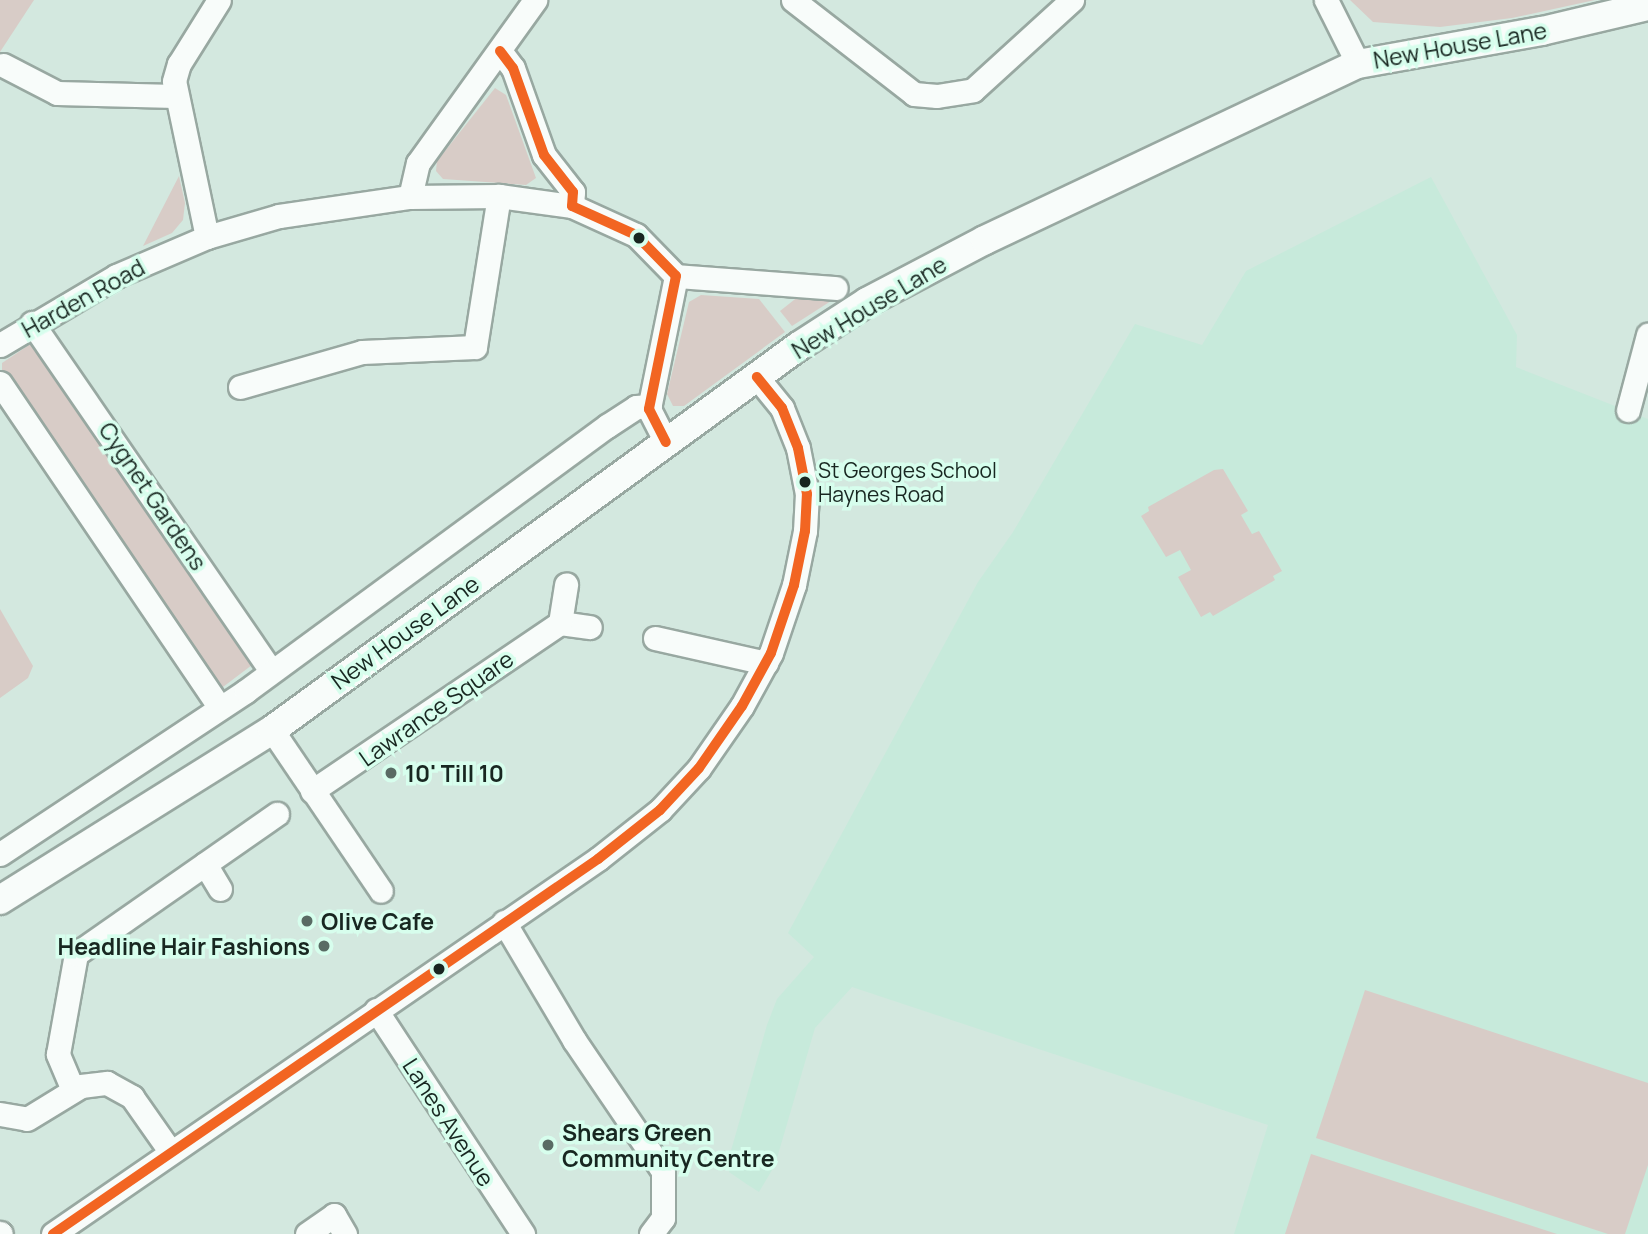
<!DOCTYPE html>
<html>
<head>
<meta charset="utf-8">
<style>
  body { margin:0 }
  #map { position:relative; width:1648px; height:1234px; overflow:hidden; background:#d3e8df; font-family:Manrope,sans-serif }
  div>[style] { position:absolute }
  .built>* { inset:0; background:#c7eadb }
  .green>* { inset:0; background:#d8ccc7 }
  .roads { filter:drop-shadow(2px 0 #98a8a1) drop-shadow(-2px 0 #98a8a1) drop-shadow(0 2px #98a8a1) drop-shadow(0 -2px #98a8a1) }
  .minor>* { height:23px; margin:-11.5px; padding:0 11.5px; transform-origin:11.5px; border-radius:11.5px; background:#f8fcfa }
  .tertiary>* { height:28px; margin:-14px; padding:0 14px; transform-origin:14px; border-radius:14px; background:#f8fcfa }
  .bus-1>* { height:10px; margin:-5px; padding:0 5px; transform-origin:5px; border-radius:5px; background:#f26522 }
  .dots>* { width:19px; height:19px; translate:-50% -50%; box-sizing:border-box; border:4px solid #d7feed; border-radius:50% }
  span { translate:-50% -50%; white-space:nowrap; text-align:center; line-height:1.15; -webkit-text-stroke:7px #d7feed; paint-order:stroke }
  .bus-label { font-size:21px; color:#182721 }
  .left { translate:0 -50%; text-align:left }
  .street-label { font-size:23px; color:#182721 }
  .poi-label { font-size:23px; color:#182721; font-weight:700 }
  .right { translate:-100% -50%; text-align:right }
</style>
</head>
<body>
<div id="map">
  <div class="built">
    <div style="clip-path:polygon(1431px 177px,1517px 335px,1516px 367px,1648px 419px,1648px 1234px,1234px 1234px,1268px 1125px,852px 987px,815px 1028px,775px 1165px,759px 1192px,748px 1185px,729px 1172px,733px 1162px,730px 1154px,767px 1025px,777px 999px,814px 957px,788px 933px,978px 582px,1013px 532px,1135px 324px,1202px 345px,1246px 271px)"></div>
  </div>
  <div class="green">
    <div style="clip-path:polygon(0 0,34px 0,0 52px)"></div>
    <div style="clip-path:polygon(1350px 0,1595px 0,1512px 18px,1440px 27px,1373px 22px)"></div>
    <div style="clip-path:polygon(495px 88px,506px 95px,536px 178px,526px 185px,443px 179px,436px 171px,437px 161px)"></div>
    <div style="clip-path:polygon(179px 176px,185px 203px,183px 220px,172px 233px,143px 246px)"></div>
    <div style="clip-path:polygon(701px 295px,759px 299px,785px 332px,684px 406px,673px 406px,667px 394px,689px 302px)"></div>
    <div style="clip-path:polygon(799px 296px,831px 301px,792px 326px,780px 311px)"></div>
    <div style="clip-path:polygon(35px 341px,256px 662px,215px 693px,2px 374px,2px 363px)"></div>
    <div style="clip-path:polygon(1223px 469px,1248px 511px,1241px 515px,1252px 534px,1259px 531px,1282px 571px,1273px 576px,1275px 580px,1213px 616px,1210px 612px,1201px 617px,1178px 577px,1191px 570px,1180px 550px,1166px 557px,1141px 516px,1149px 511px,1148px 507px,1214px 470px)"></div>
    <div style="clip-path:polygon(0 609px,33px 666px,28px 678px,0 698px)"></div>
    <div style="clip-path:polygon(1365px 990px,1648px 1083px,1648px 1165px,1625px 1234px,1608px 1234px,1316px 1138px)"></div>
    <div style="clip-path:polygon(1311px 1154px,1557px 1234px,1285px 1234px)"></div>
  </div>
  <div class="roads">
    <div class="minor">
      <div style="left:793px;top:0;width:153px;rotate:37.8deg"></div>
      <div style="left:914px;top:94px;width:23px;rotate:5deg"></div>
      <div style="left:937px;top:96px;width:36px;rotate:-9deg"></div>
      <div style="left:973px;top:90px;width:134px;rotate:-42.3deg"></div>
      <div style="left:1326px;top:0;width:72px;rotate:63.4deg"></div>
      <div style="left:500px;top:51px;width:21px;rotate:53deg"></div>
      <div style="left:513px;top:68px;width:92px;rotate:70.4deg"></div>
      <div style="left:544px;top:155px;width:47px;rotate:51.9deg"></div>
      <div style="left:573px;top:192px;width:14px;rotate:94deg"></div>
      <div style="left:3px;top:65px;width:61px;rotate:27.4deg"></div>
      <div style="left:57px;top:93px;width:118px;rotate:1.5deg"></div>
      <div style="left:410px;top:197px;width:35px;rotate:-77deg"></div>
      <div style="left:418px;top:163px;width:201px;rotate:-54.3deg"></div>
      <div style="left:207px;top:237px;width:159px;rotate:-101.9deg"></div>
      <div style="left:174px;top:81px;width:18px;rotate:-74deg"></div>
      <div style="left:179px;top:64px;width:75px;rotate:-58deg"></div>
      <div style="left:676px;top:276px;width:160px;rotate:4.3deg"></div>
      <div style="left:32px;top:323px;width:422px;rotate:55.5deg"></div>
      <div style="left:0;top:345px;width:135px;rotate:-30.7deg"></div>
      <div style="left:116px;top:276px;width:99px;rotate:-23.2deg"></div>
      <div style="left:207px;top:237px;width:75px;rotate:-16.3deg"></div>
      <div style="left:279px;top:216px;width:132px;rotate:-8.3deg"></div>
      <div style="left:410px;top:197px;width:89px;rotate:-0.6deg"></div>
      <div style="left:499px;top:196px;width:74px;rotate:7.8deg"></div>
      <div style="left:572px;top:206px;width:70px;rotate:24.4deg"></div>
      <div style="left:636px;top:235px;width:57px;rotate:45.7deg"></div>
      <div style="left:676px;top:276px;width:136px;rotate:101.5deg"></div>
      <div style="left:649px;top:409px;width:37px;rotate:63deg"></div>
      <div style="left:0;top:383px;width:392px;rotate:55.9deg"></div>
      <div style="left:240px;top:387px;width:127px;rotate:-16deg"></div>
      <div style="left:362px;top:352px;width:113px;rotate:-2.5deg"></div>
      <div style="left:475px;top:347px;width:153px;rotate:-81deg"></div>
      <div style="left:1628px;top:410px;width:78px;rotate:-75.1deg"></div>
      <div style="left:560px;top:623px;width:30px;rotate:8deg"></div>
      <div style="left:655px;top:638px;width:114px;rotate:12.7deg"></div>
      <div style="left:272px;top:730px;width:194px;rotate:55.9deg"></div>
      <div style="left:312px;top:791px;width:300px;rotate:-34.1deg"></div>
      <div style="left:560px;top:623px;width:39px;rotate:-81deg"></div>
      <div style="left:0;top:854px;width:295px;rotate:-33.5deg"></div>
      <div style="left:246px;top:691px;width:448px;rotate:-36.3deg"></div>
      <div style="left:607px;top:426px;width:35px;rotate:-33deg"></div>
      <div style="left:636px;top:407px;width:14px;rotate:-4deg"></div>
      <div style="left:205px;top:864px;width:29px;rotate:59deg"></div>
      <div style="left:504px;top:922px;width:137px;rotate:59.3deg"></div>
      <div style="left:574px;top:1040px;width:158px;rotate:55.8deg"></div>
      <div style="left:663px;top:1171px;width:47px;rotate:90deg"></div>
      <div style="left:663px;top:1218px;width:20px;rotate:127deg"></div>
      <div style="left:376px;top:1010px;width:268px;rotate:56.7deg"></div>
      <div style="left:73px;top:1090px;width:39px;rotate:-113deg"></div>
      <div style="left:58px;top:1054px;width:102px;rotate:-79.8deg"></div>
      <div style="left:76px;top:954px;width:245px;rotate:-34.9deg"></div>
      <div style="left:0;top:1114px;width:27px;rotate:10deg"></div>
      <div style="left:27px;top:1119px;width:63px;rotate:-31.4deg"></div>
      <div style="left:81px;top:1086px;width:26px;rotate:-7deg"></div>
      <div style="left:107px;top:1083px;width:29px;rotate:29deg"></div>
      <div style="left:132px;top:1097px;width:66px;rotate:54.9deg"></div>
      <div style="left:0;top:1233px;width:1px;rotate:45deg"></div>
      <div style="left:53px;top:1234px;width:662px;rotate:-34.53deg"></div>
      <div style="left:598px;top:859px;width:79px;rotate:-38.3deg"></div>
      <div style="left:660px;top:810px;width:57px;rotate:-47.1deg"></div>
      <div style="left:699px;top:768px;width:75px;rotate:-55.3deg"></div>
      <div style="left:742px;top:706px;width:60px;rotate:-61.3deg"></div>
      <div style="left:771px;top:653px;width:72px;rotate:-71.3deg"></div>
      <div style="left:794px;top:585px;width:55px;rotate:-78.5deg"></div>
      <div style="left:805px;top:531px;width:37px;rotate:-87deg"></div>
      <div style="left:807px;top:494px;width:47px;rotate:-101.1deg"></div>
      <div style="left:798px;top:448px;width:43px;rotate:-111.8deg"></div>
      <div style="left:782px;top:408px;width:40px;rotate:-129deg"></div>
      <div style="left:307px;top:1234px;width:33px;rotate:-35deg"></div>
      <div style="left:334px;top:1215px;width:22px;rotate:60deg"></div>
    </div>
    <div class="tertiary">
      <div style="left:0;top:900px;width:321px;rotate:-32deg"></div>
      <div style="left:272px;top:730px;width:652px;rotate:-36.08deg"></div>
      <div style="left:799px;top:346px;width:81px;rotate:-32.9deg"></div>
      <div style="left:867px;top:302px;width:133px;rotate:-27.7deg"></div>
      <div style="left:985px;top:240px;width:412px;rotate:-25.3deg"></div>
      <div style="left:1358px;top:64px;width:187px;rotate:-10.2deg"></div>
      <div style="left:1542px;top:31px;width:109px;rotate:-13.3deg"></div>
    </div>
  </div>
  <div class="bus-1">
    <div style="left:500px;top:51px;width:21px;rotate:53deg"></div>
    <div style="left:513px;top:68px;width:92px;rotate:70.4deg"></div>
    <div style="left:544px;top:155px;width:47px;rotate:51.9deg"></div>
    <div style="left:573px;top:192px;width:14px;rotate:94deg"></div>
    <div style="left:572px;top:206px;width:70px;rotate:24.4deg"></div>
    <div style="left:636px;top:235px;width:57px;rotate:45.7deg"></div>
    <div style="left:676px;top:276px;width:136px;rotate:101.5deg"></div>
    <div style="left:649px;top:409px;width:37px;rotate:63deg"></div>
    <div style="left:53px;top:1234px;width:662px;rotate:-34.53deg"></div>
    <div style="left:598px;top:859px;width:79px;rotate:-38.3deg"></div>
    <div style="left:660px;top:810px;width:57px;rotate:-47.1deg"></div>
    <div style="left:699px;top:768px;width:75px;rotate:-55.3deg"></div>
    <div style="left:742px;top:706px;width:60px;rotate:-61.3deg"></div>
    <div style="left:771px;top:653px;width:72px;rotate:-71.3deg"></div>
    <div style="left:794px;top:585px;width:55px;rotate:-78.5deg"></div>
    <div style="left:805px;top:531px;width:37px;rotate:-87deg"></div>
    <div style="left:807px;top:494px;width:47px;rotate:-101.1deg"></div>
    <div style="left:798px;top:448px;width:43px;rotate:-111.8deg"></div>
    <div style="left:782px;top:408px;width:40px;rotate:-129deg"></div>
  </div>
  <div class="dots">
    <div style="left:639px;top:238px;background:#182721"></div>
    <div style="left:805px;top:482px;background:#182721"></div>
    <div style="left:391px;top:773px;background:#596b64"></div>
    <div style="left:307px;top:921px;background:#596b64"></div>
    <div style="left:324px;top:946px;background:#596b64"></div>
    <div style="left:439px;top:969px;background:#182721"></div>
    <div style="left:548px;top:1145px;background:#596b64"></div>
  </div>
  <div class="bus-label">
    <span class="left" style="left:818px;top:482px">St Georges School<br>Haynes Road</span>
  </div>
  <div class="street-label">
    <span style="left:1460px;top:45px;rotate:-10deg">New House Lane</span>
    <span style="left:83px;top:298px;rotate:-29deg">Harden Road</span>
    <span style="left:869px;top:307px;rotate:-31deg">New House Lane</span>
    <span style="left:153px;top:496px;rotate:56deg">Cygnet Gardens</span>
    <span style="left:405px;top:632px;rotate:-36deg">New House Lane</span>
    <span style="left:436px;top:708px;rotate:-35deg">Lawrance Square</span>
    <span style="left:449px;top:1122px;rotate:57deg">Lanes Avenue</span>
  </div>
  <div class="poi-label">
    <span class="left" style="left:405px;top:773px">10' Till 10</span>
    <span class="left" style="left:321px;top:921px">Olive Cafe</span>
    <span class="right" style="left:310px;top:946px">Headline Hair Fashions</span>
    <span class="left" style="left:562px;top:1145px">Shears Green<br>Community Centre</span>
  </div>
</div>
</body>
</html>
